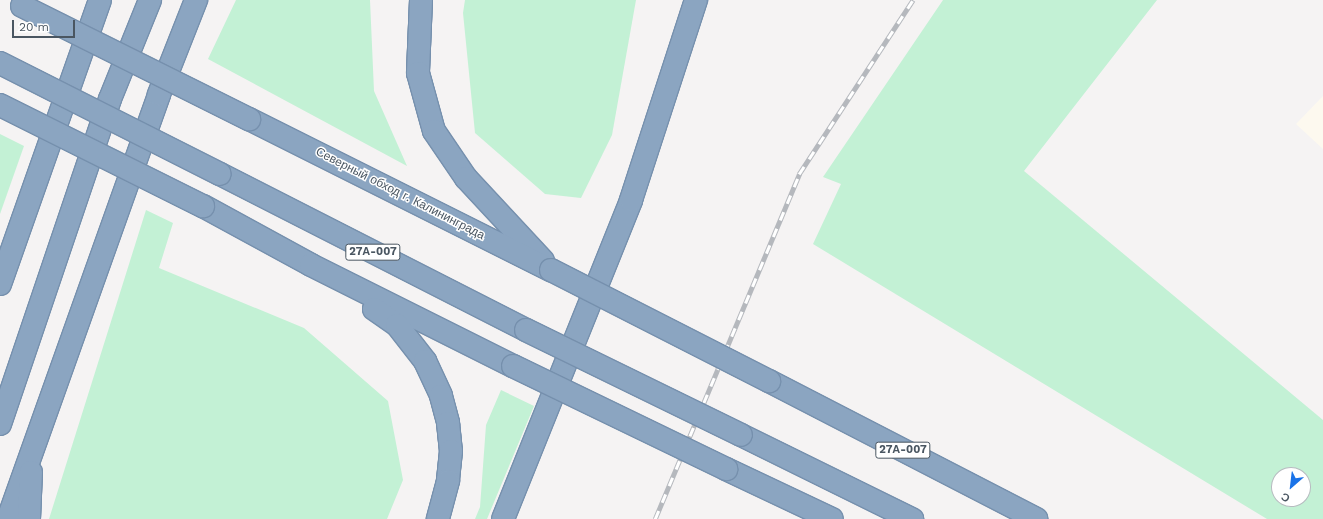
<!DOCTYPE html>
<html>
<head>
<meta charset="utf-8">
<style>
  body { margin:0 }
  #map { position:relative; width:1323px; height:519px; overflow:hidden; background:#f5f3f3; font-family:"Work Sans",sans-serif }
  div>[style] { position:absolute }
  .commercial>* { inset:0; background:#fdf9ef }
  .green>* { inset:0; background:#c3f1d5 }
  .roads { filter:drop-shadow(1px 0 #7690ad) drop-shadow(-1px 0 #7690ad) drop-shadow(0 1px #7690ad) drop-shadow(0 -1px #7690ad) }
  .highway>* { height:22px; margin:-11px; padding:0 11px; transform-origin:11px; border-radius:11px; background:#8ba5c1 }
  .rail>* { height:4.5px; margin-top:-2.25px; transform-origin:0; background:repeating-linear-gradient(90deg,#fff 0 9px,#b5b8bd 0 18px); box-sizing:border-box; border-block:1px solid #b5b8bd }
  .bridges { filter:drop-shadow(1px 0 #7690ad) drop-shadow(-1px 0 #7690ad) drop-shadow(0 1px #7690ad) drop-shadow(0 -1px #7690ad) }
  .highway-bridge>* { height:22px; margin:-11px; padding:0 11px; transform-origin:11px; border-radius:11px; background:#8ba5c1 }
  span { translate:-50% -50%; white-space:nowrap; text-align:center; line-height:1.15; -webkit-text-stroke:3px #fff; paint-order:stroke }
  .shield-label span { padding:1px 3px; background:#fff; border:1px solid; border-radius:3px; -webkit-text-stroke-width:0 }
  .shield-label { font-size:11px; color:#4a5661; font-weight:700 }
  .street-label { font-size:12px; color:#4a5661 }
  .north { position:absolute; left:1271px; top:467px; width:40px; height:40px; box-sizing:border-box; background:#fff; border:1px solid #b7bbc0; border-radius:50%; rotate:208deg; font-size:11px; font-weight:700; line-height:16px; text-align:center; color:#4a5661 }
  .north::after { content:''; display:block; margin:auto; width:14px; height:18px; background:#1a73e8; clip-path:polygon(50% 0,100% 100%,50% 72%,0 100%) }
  .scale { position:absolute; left:12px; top:20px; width:63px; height:18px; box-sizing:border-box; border:2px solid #4a5661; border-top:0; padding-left:5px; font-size:12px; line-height:14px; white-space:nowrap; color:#4a5661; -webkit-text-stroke:3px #fff; paint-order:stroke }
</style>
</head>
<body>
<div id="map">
  <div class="commercial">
    <div style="clip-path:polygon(1323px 96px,1323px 149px,1296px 124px)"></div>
  </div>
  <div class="green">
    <div style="clip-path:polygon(236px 0,370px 0,374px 91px,407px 166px,208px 59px)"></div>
    <div style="clip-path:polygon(465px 0,636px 0,612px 135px,581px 198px,545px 194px,475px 133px,463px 13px)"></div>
    <div style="clip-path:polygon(evenodd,943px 0,1157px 0,1024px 171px,1323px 420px,1323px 519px,1267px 519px,813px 244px,841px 184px,823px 177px,943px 0,1279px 475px,1303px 475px,1303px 499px,1279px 499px,1279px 475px)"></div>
    <div style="clip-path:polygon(0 134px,24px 146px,0 214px)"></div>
    <div style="clip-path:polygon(146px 210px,173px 223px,159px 268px,304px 328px,388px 401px,403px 480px,387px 519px,49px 519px)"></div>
    <div style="clip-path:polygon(501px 390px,534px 406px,487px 519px,475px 519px,480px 507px,486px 425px)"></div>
  </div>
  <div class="roads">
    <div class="highway">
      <div style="left:421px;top:0;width:73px;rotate:92.4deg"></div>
      <div style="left:418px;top:73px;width:60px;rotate:74.6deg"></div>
      <div style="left:434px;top:131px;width:57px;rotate:55.8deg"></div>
      <div style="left:466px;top:178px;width:113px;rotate:47.1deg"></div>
      <div style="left:249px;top:119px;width:338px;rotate:26.6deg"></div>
      <div style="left:220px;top:174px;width:343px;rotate:27deg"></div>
      <div style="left:203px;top:206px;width:123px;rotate:28.6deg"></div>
      <div style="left:311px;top:265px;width:226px;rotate:26.6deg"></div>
      <div style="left:0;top:284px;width:301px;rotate:-70.6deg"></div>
      <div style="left:374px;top:309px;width:28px;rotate:35deg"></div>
      <div style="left:397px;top:325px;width:46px;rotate:52.1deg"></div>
      <div style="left:425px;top:361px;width:38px;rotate:65deg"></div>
      <div style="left:441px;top:396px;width:28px;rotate:75deg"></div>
      <div style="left:448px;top:423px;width:28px;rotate:84deg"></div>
      <div style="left:451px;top:451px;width:30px;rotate:96deg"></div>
      <div style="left:448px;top:481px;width:39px;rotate:105deg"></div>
      <div style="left:769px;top:381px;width:301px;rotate:27.3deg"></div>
      <div style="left:0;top:424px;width:343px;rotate:-71.3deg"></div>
      <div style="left:110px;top:99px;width:107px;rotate:-68deg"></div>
      <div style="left:741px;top:435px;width:191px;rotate:26.2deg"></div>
      <div style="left:726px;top:469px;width:117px;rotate:25.3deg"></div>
      <div style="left:8px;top:519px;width:451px;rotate:-70.4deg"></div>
      <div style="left:159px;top:94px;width:101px;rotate:-68.5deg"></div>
      <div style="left:29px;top:519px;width:47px;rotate:-87.6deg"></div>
      <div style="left:503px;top:519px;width:344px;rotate:-68.1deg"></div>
      <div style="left:631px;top:200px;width:210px;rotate:-72deg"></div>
    </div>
  </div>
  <div class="rail">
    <div style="left:655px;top:519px;width:374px;rotate:-67.3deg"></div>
    <div style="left:799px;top:174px;width:208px;rotate:-56.8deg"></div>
  </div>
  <div class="bridges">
    <div class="highway-bridge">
      <div style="left:22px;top:6px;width:254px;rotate:26.5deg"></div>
      <div style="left:0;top:63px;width:246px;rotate:26.8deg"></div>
      <div style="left:0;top:105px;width:227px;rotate:26.5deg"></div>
      <div style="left:551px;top:270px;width:245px;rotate:27deg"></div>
      <div style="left:526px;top:330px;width:239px;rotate:26deg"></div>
      <div style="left:513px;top:366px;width:237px;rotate:25.8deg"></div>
    </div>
  </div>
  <div class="shield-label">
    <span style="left:373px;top:252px">27А-007</span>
    <span style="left:903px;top:450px">27А-007</span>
  </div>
  <div class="street-label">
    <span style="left:400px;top:194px;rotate:27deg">Северный обход г. Калининграда</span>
  </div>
  <div class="north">С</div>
  <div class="scale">20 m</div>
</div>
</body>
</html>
